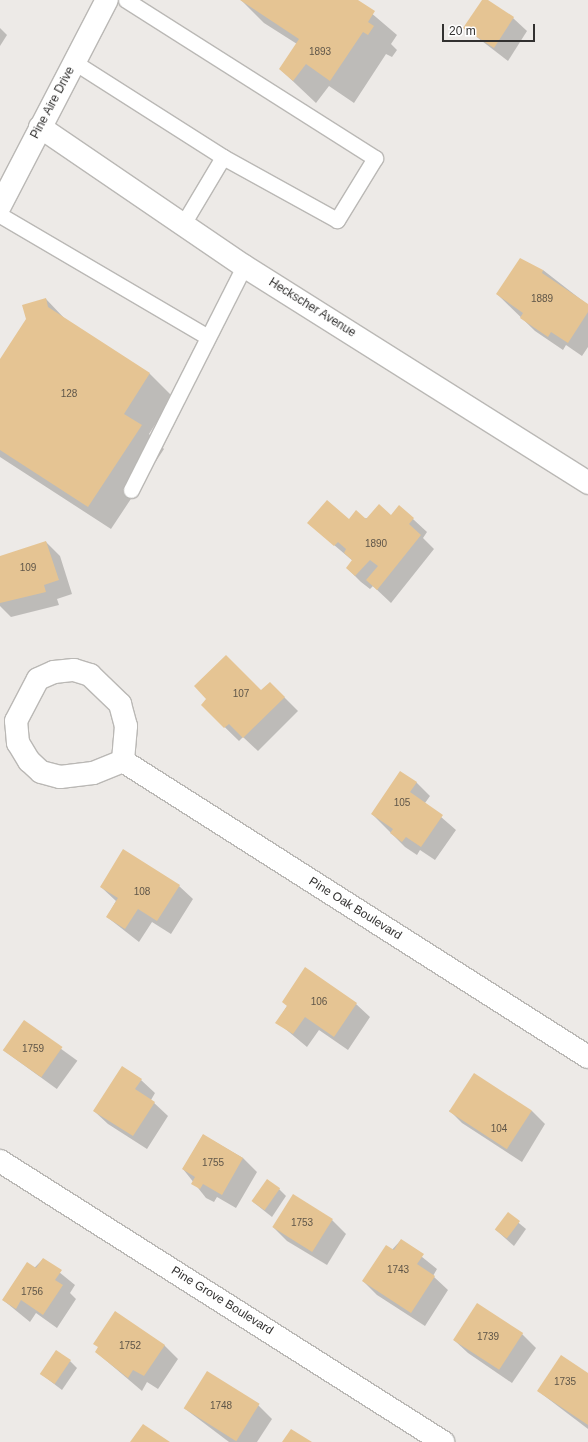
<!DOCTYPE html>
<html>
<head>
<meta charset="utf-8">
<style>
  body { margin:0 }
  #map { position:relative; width:588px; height:1442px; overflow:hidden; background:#edeae7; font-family:Arial,sans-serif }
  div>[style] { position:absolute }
  .shadow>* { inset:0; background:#0003; transform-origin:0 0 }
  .building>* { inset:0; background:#e5c493; transform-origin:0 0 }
  .roads { filter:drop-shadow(1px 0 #bab8b5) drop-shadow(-1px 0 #bab8b5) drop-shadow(0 1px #bab8b5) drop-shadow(0 -1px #bab8b5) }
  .lane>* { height:15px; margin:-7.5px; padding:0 7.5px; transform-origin:7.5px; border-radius:7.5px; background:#fff }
  .street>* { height:22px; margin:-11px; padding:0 11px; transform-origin:11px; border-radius:11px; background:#fff }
  .secondary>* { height:22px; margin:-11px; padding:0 11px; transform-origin:11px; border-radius:11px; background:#fff }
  span { translate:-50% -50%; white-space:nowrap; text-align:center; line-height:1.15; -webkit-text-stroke:4px #fff; paint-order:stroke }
  .number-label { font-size:10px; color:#5f5649 }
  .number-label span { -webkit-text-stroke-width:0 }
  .street-label { font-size:12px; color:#323130 }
  .scale { position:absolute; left:442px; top:24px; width:93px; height:18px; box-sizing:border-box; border:2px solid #323130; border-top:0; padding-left:5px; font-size:12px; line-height:14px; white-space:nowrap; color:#323130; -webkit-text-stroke:3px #fff; paint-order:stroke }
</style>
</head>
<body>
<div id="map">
  <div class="shadow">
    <div style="clip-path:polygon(241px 0,356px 0,397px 35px,391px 44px,397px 50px,392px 57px,386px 54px,354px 103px,329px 86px,316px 103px,280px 69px,297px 44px,264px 23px)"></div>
    <div style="clip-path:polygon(483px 0,513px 18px,527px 31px,508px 61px,465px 28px)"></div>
    <div style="clip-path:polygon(0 28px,7px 35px,0 46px)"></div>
    <div style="clip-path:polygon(543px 270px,588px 305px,588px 347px,582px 356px,566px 345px,563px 350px,535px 331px,497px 294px)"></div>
    <div style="clip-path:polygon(46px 299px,66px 320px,150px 374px,173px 397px,149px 434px,164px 449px,111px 529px,0 457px,0 361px)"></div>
    <div style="clip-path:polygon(400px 507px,427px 532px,423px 538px,434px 549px,391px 603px,373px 586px,370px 589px,361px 582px,347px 568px,353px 561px,308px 523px,392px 516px)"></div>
    <div style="clip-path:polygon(46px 542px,60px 556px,72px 594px,57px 599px,59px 605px,11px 617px,0 606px,0 557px)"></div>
    <div style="clip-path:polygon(270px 683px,298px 711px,258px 751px,243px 737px,239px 741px,202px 705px,208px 699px,261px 691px)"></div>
    <div style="clip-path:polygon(416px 782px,430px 796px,425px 803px,456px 830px,435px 860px,420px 850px,417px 855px,405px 847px,372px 814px)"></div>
    <div style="clip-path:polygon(179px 886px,193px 899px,171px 934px,152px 922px,139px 942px,107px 917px,116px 901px,101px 887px)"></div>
    <div style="clip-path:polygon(356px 1004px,370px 1017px,348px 1050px,319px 1030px,307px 1047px,277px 1022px,287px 1006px)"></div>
    <div style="left:24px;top:1022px;width:66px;height:35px;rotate:36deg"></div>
    <div style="clip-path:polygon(141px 1080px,155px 1093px,151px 1100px,168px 1116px,147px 1149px,108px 1124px,94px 1111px)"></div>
    <div style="clip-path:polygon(449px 1110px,532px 1111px,545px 1124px,522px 1162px,462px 1123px)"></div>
    <div style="clip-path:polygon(203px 1135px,243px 1158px,257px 1172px,236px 1208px,217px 1197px,214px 1202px,206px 1198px,183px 1169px)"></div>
    <div style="clip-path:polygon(279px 1189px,286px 1196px,272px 1217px,253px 1202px)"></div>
    <div style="clip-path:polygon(508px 1214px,526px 1229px,514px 1246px,496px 1230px)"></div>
    <div style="clip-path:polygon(332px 1220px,346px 1234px,327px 1265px,287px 1241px,273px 1227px)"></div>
    <div style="clip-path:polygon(401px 1240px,437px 1269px,433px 1276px,448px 1290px,425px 1326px,377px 1295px,363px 1281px)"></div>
    <div style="clip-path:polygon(43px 1259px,75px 1285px,70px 1293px,76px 1299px,57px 1328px,36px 1313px,30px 1322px,3px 1300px)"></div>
    <div style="clip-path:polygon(522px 1334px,536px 1348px,512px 1383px,468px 1353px,454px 1340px)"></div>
    <div style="clip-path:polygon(164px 1345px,178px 1359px,158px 1389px,147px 1382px,142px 1391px,96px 1352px)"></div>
    <div style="clip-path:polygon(70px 1361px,77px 1368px,62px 1390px,41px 1374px)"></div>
    <div style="clip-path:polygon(588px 1374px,588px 1429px,538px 1391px)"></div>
    <div style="clip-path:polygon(258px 1405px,272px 1419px,257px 1442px,229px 1442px,184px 1408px)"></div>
  </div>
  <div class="building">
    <div style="clip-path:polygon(240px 0,358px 0,375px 11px,368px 22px,374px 26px,368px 35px,363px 32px,330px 81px,306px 64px,293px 81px,279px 69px,299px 39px)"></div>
    <div style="clip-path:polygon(482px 0,488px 0,514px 17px,494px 48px,463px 28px)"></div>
    <div style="clip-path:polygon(520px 258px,543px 270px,542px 273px,588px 304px,588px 312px,568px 343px,551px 332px,548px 337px,520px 318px,523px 313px,496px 294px)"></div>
    <div style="clip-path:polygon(46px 298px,48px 307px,150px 373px,124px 414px,142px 425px,88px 507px,0 450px,0 359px,26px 319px,22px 305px)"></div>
    <div style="clip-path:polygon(327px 500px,349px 519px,356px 510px,366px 519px,379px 504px,391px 515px,399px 505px,414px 518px,409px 524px,421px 535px,377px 590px,366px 580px,378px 566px,370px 560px,355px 576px,346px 568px,352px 560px,344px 553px,346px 549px,338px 542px,334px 546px,307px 523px)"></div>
    <div style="clip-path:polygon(46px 541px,59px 580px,44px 585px,46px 592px,0 603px,0 556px)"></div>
    <div style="clip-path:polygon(226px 655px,261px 690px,270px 682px,285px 697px,243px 738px,229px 724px,224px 728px,201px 705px,206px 699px,194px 686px)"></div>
    <div style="clip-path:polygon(400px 771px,417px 782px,410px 792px,443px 815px,421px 847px,406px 837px,402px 842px,390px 833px,393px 829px,371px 814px)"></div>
    <div style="clip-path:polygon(123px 849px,180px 885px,157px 921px,138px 909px,125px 929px,106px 917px,118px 898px,100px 887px)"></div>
    <div style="clip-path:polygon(305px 967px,357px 1003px,334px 1037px,305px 1017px,293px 1034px,275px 1023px,287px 1006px,282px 1002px)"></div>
    <div style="left:24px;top:1020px;width:47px;height:37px;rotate:35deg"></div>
    <div style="clip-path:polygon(122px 1066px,142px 1079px,135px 1089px,155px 1102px,133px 1136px,93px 1111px)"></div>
    <div style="left:474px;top:1073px;width:69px;height:46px;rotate:33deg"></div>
    <div style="clip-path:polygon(203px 1134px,243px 1158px,222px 1195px,203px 1184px,200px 1189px,191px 1184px,195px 1177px,182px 1169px)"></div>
    <div style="left:267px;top:1179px;width:16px;height:27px;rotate:35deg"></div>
    <div style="left:293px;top:1194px;width:47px;height:39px;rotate:32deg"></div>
    <div style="left:508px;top:1212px;width:15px;height:22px;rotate:37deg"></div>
    <div style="clip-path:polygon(401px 1239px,424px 1254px,417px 1264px,435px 1276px,411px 1313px,362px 1281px,386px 1245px,394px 1250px)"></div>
    <div style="clip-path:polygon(43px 1258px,62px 1270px,55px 1280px,63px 1285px,43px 1315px,21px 1300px,16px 1309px,2px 1300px,27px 1262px,36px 1268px)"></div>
    <div style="left:477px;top:1303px;width:55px;height:44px;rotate:33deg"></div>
    <div style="clip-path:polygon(115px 1311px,165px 1345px,144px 1376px,133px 1370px,128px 1378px,95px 1352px,98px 1347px,93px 1344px)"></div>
    <div style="left:56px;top:1350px;width:18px;height:29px;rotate:34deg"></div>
    <div style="clip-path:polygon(561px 1355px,588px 1373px,588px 1425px,537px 1391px)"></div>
    <div style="left:207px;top:1371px;width:62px;height:44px;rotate:32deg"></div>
    <div style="clip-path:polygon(143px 1424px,170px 1442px,130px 1442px)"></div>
    <div style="clip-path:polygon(291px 1429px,312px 1442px,282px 1442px)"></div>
  </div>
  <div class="roads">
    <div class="lane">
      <div style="left:126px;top:0;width:295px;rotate:32.4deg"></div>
      <div style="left:375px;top:158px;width:73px;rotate:121.5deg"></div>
      <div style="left:337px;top:220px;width:130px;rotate:-151.1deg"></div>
      <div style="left:74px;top:62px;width:177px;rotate:32.5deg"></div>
      <div style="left:223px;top:157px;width:78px;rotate:120.8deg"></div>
      <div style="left:0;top:215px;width:241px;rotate:30.4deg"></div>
      <div style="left:131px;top:490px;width:251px;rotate:-63.2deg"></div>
    </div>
    <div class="street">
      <div style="left:40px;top:127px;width:247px;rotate:34.3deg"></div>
      <div style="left:244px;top:266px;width:407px;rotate:32.2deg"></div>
      <div style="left:74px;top:670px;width:17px;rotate:17deg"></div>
      <div style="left:90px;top:675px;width:42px;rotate:44deg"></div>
      <div style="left:120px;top:704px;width:23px;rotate:75deg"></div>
      <div style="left:126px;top:726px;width:35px;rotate:95deg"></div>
      <div style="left:123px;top:761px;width:32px;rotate:158deg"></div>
      <div style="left:93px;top:773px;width:33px;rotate:173deg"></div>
      <div style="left:60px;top:777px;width:20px;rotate:-165deg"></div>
      <div style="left:41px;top:772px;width:16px;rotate:-137deg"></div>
      <div style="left:29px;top:761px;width:21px;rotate:-121deg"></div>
      <div style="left:18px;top:743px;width:22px;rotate:-95deg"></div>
      <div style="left:16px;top:721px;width:47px;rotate:-62.4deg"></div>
      <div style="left:38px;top:679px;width:17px;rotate:-24deg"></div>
      <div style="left:54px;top:672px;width:20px;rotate:-6deg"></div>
      <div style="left:123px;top:761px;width:551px;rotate:32.48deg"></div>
      <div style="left:0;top:1161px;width:525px;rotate:32.39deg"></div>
    </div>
    <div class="secondary">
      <div style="left:0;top:206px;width:232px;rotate:-62.6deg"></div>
    </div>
  </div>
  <div class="number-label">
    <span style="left:320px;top:52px">1893</span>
    <span style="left:542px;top:299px">1889</span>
    <span style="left:69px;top:394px">128</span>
    <span style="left:376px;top:544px">1890</span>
    <span style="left:28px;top:568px">109</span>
    <span style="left:241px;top:694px">107</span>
    <span style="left:402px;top:803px">105</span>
    <span style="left:142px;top:892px">108</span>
    <span style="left:319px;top:1002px">106</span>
    <span style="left:33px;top:1049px">1759</span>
    <span style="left:499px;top:1129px">104</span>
    <span style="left:213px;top:1163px">1755</span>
    <span style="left:302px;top:1223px">1753</span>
    <span style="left:398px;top:1270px">1743</span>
    <span style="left:32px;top:1292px">1756</span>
    <span style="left:488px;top:1337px">1739</span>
    <span style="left:130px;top:1346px">1752</span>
    <span style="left:565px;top:1382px">1735</span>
    <span style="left:221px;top:1406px">1748</span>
  </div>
  <div class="street-label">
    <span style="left:53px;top:103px;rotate:-62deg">Pine Aire Drive</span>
    <span style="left:312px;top:308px;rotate:32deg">Heckscher Avenue</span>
    <span style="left:355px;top:909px;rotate:32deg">Pine Oak Boulevard</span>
    <span style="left:222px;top:1301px;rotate:32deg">Pine Grove Boulevard</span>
  </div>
  <div class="scale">20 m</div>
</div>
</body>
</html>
